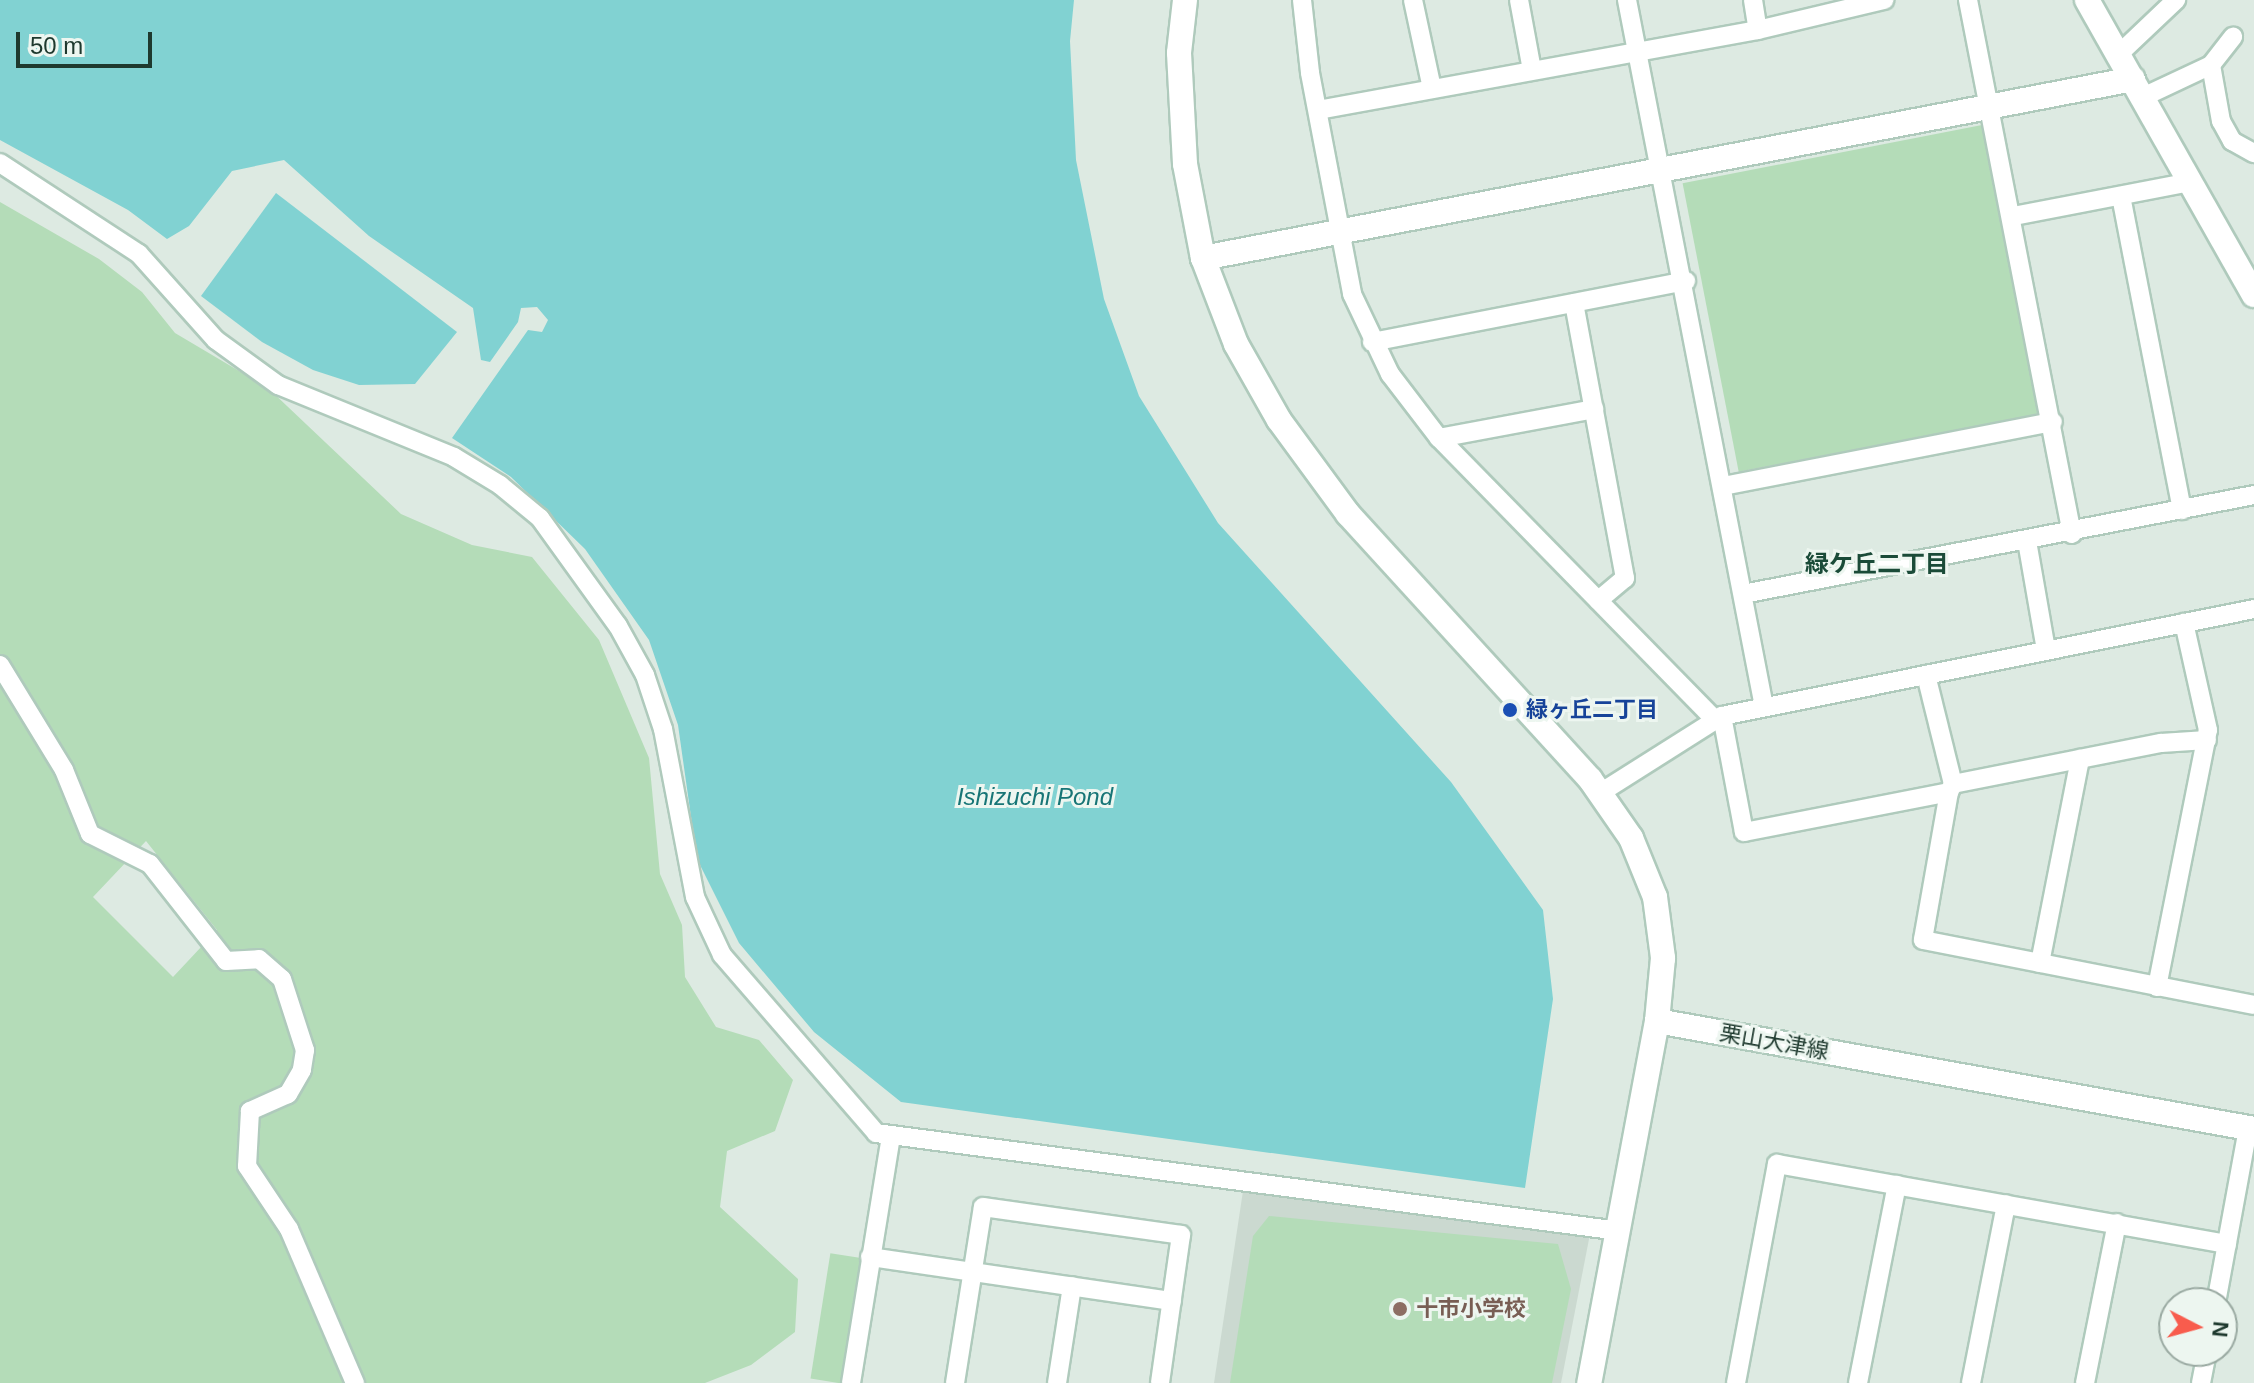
<!DOCTYPE html>
<html>
<head>
<meta charset="utf-8">
<style>
  body { margin:0 }
  #map { position:relative; width:2254px; height:1383px; overflow:hidden; background:#ddeae2; font-family:Helvetica,"Noto Sans JP",sans-serif }
  div>[style] { position:absolute }
  .built>* { inset:0; background:#cbd9d0 }
  .green>* { inset:0; background:#b4dcb8; transform-origin:0 0 }
  .water>* { inset:0; background:#81d2d2 }
  .roads { filter:drop-shadow(2px 0 #afcabc) drop-shadow(-2px 0 #afcabc) drop-shadow(0 2px #afcabc) drop-shadow(0 -2px #afcabc) }
  .street>* { height:18px; margin:-9px; padding:0 9px; transform-origin:9px; border-radius:9px; background:#fff }
  .secondary>* { height:24px; margin:-12px; padding:0 12px; transform-origin:12px; border-radius:12px; background:#fff }
  .dots>* { width:22px; height:22px; translate:-50% -50%; box-sizing:border-box; border:4px solid #edf6f0; border-radius:50% }
  span { translate:-50% -50%; white-space:nowrap; text-align:center; line-height:1.15; -webkit-text-stroke:6px #edf6f0; paint-order:stroke }
  .transit-label { font-size:22px; color:#164399; font-weight:700 }
  .left { translate:0 -50%; text-align:left }
  .street-label { font-size:22px; color:#1e392e }
  .education-label { font-size:22px; color:#785e54; font-weight:700 }
  .neighbourhood-label { font-size:24px; color:#1a4b38; font-weight:700 }
  .water-label { font-size:24px; color:#177576; font-style:italic }
  .north { position:absolute; left:2158px; top:1287px; width:80px; height:80px; box-sizing:border-box; background:#edf6f0; border:2px solid #9aaaa2; border-radius:50%; rotate:96deg; font-size:22px; font-weight:700; line-height:32px; text-align:center; color:#1e392e }
  .north::after { content:''; display:block; margin:auto; width:28px; height:36px; background:#f85c4d; clip-path:polygon(50% 0,100% 100%,50% 72%,0 100%) }
  .scale { position:absolute; left:16px; top:32px; width:136px; height:36px; box-sizing:border-box; border:4px solid #1e392e; border-top:0; padding-left:10px; font-size:24px; line-height:28px; white-space:nowrap; color:#1e392e; -webkit-text-stroke:6px #edf6f0; paint-order:stroke }
</style>
</head>
<body>
<div id="map">
  <div class="built">
    <div style="clip-path:polygon(1243px 1191px,1590px 1234px,1561px 1383px,1214px 1383px)"></div>
  </div>
  <div class="green">
    <div style="left:1982px;top:125px;width:294px;height:305px;rotate:79deg"></div>
    <div style="clip-path:polygon(evenodd,0 202px,99px 259px,142px 292px,175px 333px,268px 388px,401px 514px,472px 545px,532px 557px,599px 640px,649px 758px,660px 874px,682px 925px,685px 977px,716px 1027px,759px 1040px,793px 1080px,775px 1131px,727px 1151px,720px 1207px,798px 1279px,795px 1332px,751px 1365px,705px 1383px,0 1383px,0 202px,146px 841px,217px 930px,173px 977px,93px 897px,146px 841px)"></div>
    <div style="clip-path:polygon(1269px 1216px,1558px 1244px,1571px 1289px,1552px 1383px,1230px 1383px,1253px 1236px)"></div>
    <div style="left:861px;top:1258px;width:127px;height:31px;rotate:99deg"></div>
  </div>
  <div class="water">
    <div style="clip-path:polygon(0 0,1074px 0,1070px 41px,1076px 160px,1104px 299px,1139px 396px,1218px 523px,1451px 782px,1543px 910px,1553px 999px,1525px 1188px,901px 1102px,814px 1032px,739px 943px,697px 859px,678px 725px,649px 640px,585px 549px,511px 477px,452px 438px,528px 330px,542px 332px,548px 320px,537px 307px,521px 308px,518px 322px,490px 362px,481px 360px,473px 308px,369px 236px,284px 160px,232px 171px,189px 226px,167px 239px,128px 210px,0 140px)"></div>
    <div style="clip-path:polygon(276px 193px,457px 332px,415px 384px,359px 385px,313px 370px,262px 342px,201px 296px)"></div>
  </div>
  <div class="roads">
    <div class="street">
      <div style="left:1302px;top:0;width:73px;rotate:83.7deg"></div>
      <div style="left:1310px;top:73px;width:225px;rotate:79.2deg"></div>
      <div style="left:1352px;top:294px;width:89px;rotate:64.6deg"></div>
      <div style="left:1390px;top:374px;width:81px;rotate:52.6deg"></div>
      <div style="left:1439px;top:438px;width:395px;rotate:45.6deg"></div>
      <div style="left:1413px;top:0;width:91px;rotate:77.9deg"></div>
      <div style="left:1519px;top:0;width:71px;rotate:79.5deg"></div>
      <div style="left:1627px;top:0;width:720px;rotate:79.03deg"></div>
      <div style="left:1753px;top:0;width:30px;rotate:81deg"></div>
      <div style="left:1968px;top:0;width:544px;rotate:78.98deg"></div>
      <div style="left:2119px;top:54px;width:79px;rotate:-43.5deg"></div>
      <div style="left:2211px;top:65px;width:57px;rotate:79.9deg"></div>
      <div style="left:2221px;top:121px;width:23px;rotate:61deg"></div>
      <div style="left:2232px;top:141px;width:25px;rotate:29deg"></div>
      <div style="left:2143px;top:97px;width:75px;rotate:-25.2deg"></div>
      <div style="left:2211px;top:65px;width:36px;rotate:-52deg"></div>
      <div style="left:1318px;top:110px;width:447px;rotate:-10.3deg"></div>
      <div style="left:1758px;top:30px;width:130px;rotate:-13.4deg"></div>
      <div style="left:0;top:163px;width:166px;rotate:33.2deg"></div>
      <div style="left:139px;top:254px;width:115px;rotate:48.2deg"></div>
      <div style="left:216px;top:340px;width:77px;rotate:36deg"></div>
      <div style="left:278px;top:385px;width:190px;rotate:22.2deg"></div>
      <div style="left:454px;top:457px;width:54px;rotate:31.3deg"></div>
      <div style="left:500px;top:485px;width:52px;rotate:39.5deg"></div>
      <div style="left:540px;top:518px;width:133px;rotate:54.2deg"></div>
      <div style="left:618px;top:626px;width:56px;rotate:61.1deg"></div>
      <div style="left:645px;top:675px;width:57px;rotate:71.6deg"></div>
      <div style="left:663px;top:729px;width:171px;rotate:79.2deg"></div>
      <div style="left:695px;top:897px;width:64px;rotate:65deg"></div>
      <div style="left:722px;top:955px;width:235px;rotate:49.1deg"></div>
      <div style="left:876px;top:1133px;width:749px;rotate:7.51deg"></div>
      <div style="left:2121px;top:196px;width:320px;rotate:79deg"></div>
      <div style="left:2014px;top:216px;width:180px;rotate:-10.9deg"></div>
      <div style="left:1574px;top:303px;width:280px;rotate:79.5deg"></div>
      <div style="left:1625px;top:578px;width:35px;rotate:140deg"></div>
      <div style="left:1372px;top:342px;width:320px;rotate:-11deg"></div>
      <div style="left:1439px;top:438px;width:158px;rotate:-10.6deg"></div>
      <div style="left:1723px;top:486px;width:336px;rotate:-11deg"></div>
      <div style="left:2027px;top:541px;width:111px;rotate:80.1deg"></div>
      <div style="left:1743px;top:594px;width:521px;rotate:-10.96deg"></div>
      <div style="left:0;top:665px;width:123px;rotate:58.6deg"></div>
      <div style="left:64px;top:770px;width:69px;rotate:67.9deg"></div>
      <div style="left:90px;top:834px;width:67px;rotate:26.6deg"></div>
      <div style="left:150px;top:864px;width:123px;rotate:51.9deg"></div>
      <div style="left:226px;top:961px;width:33px;rotate:-3deg"></div>
      <div style="left:259px;top:959px;width:30px;rotate:41deg"></div>
      <div style="left:282px;top:979px;width:75px;rotate:72.1deg"></div>
      <div style="left:305px;top:1050px;width:20px;rotate:99deg"></div>
      <div style="left:302px;top:1070px;width:28px;rotate:120deg"></div>
      <div style="left:288px;top:1094px;width:42px;rotate:155.9deg"></div>
      <div style="left:250px;top:1111px;width:55px;rotate:93.1deg"></div>
      <div style="left:247px;top:1166px;width:76px;rotate:56.3deg"></div>
      <div style="left:289px;top:1229px;width:168px;rotate:66.8deg"></div>
      <div style="left:1926px;top:675px;width:112px;rotate:76.1deg"></div>
      <div style="left:1722px;top:716px;width:118px;rotate:79.3deg"></div>
      <div style="left:1744px;top:832px;width:209px;rotate:-11deg"></div>
      <div style="left:1949px;top:792px;width:150px;rotate:100deg"></div>
      <div style="left:1923px;top:940px;width:337px;rotate:11.1deg"></div>
      <div style="left:1949px;top:792px;width:9px;rotate:-63deg"></div>
      <div style="left:1953px;top:784px;width:212px;rotate:-11.2deg"></div>
      <div style="left:2161px;top:743px;width:46px;rotate:-3.7deg"></div>
      <div style="left:1600px;top:793px;width:144px;rotate:-32.3deg"></div>
      <div style="left:1722px;top:716px;width:543px;rotate:-11.37deg"></div>
      <div style="left:2040px;top:963px;width:208px;rotate:-78.9deg"></div>
      <div style="left:2157px;top:987px;width:262px;rotate:-78.8deg"></div>
      <div style="left:2208px;top:730px;width:110px;rotate:-102.6deg"></div>
      <div style="left:870px;top:1257px;width:305px;rotate:8.3deg"></div>
      <div style="left:2216px;top:1303px;width:178px;rotate:-79.6deg"></div>
      <div style="left:851px;top:1383px;width:251px;rotate:-80.8deg"></div>
      <div style="left:955px;top:1383px;width:178px;rotate:-81deg"></div>
      <div style="left:983px;top:1207px;width:200px;rotate:8deg"></div>
      <div style="left:1181px;top:1235px;width:149px;rotate:98.1deg"></div>
      <div style="left:1057px;top:1383px;width:98px;rotate:-81.2deg"></div>
      <div style="left:1736px;top:1383px;width:223px;rotate:-79.4deg"></div>
      <div style="left:1777px;top:1164px;width:457px;rotate:10.1deg"></div>
      <div style="left:1858px;top:1383px;width:202px;rotate:-78.9deg"></div>
      <div style="left:1971px;top:1383px;width:182px;rotate:-78.9deg"></div>
      <div style="left:2085px;top:1383px;width:163px;rotate:-78.7deg"></div>
      <div style="left:2201px;top:1383px;width:33px;rotate:-79deg"></div>
    </div>
    <div class="secondary">
      <div style="left:1185px;top:0;width:53px;rotate:96.5deg"></div>
      <div style="left:1179px;top:53px;width:111px;rotate:86.9deg"></div>
      <div style="left:1185px;top:164px;width:96px;rotate:79.2deg"></div>
      <div style="left:1203px;top:258px;width:92px;rotate:69deg"></div>
      <div style="left:1236px;top:344px;width:87px;rotate:60.5deg"></div>
      <div style="left:1279px;top:420px;width:117px;rotate:53.7deg"></div>
      <div style="left:1348px;top:514px;width:359px;rotate:47.6deg"></div>
      <div style="left:1590px;top:779px;width:72px;rotate:55.2deg"></div>
      <div style="left:1631px;top:838px;width:64px;rotate:67.9deg"></div>
      <div style="left:1655px;top:897px;width:62px;rotate:82.5deg"></div>
      <div style="left:1663px;top:958px;width:63px;rotate:95.4deg"></div>
      <div style="left:1657px;top:1021px;width:368px;rotate:100.6deg"></div>
      <div style="left:2087px;top:0;width:339px;rotate:60.5deg"></div>
      <div style="left:1203px;top:258px;width:947px;rotate:-10.89deg"></div>
      <div style="left:1657px;top:1021px;width:607px;rotate:10.25deg"></div>
    </div>
  </div>
  <div class="dots">
    <div style="left:1510px;top:710px;background:#1a4fb4"></div>
    <div style="left:1400px;top:1309px;background:#8d6e63"></div>
  </div>
  <div class="transit-label">
    <span class="left" style="left:1526px;top:710px">緑ヶ丘二丁目</span>
  </div>
  <div class="street-label">
    <span style="left:1774px;top:1042px;rotate:10deg">栗山大津線</span>
  </div>
  <div class="education-label">
    <span class="left" style="left:1416px;top:1309px">十市小学校</span>
  </div>
  <div class="neighbourhood-label">
    <span style="left:1877px;top:564px">緑ケ丘二丁目</span>
  </div>
  <div class="water-label">
    <span style="left:1035px;top:797px">Ishizuchi Pond</span>
  </div>
  <div class="north">N</div>
  <div class="scale">50 m</div>
</div>
</body>
</html>
